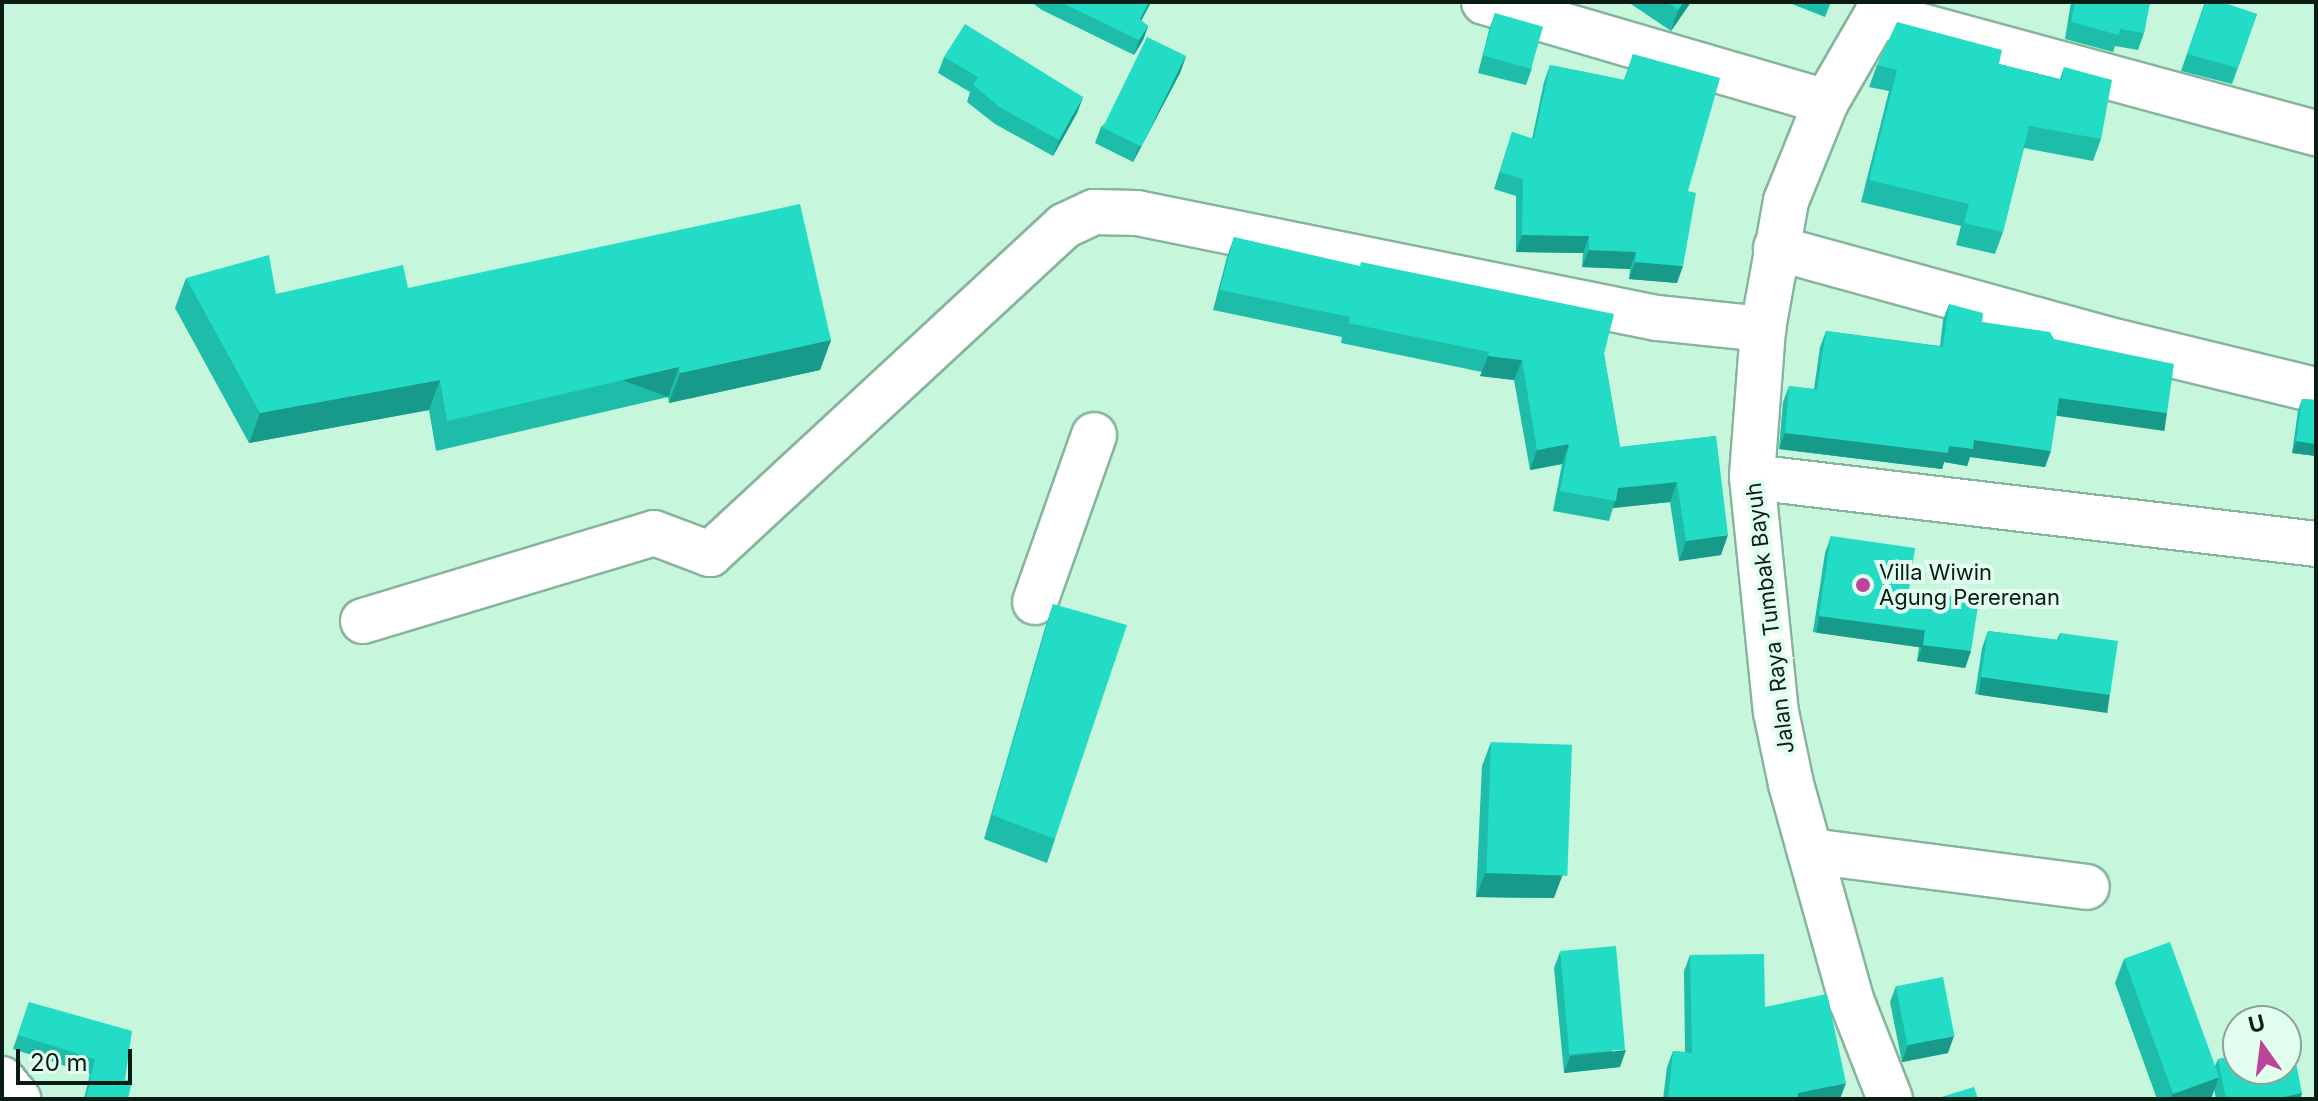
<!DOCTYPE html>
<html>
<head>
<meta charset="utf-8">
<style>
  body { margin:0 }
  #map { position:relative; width:2318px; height:1101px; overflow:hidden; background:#c6f6dc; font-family:Inter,sans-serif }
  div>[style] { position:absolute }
  .roads { filter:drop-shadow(2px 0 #86b49c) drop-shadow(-2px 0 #86b49c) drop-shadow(0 2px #86b49c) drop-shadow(0 -2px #86b49c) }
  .minor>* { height:44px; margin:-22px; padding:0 22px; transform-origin:22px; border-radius:22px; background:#fff }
  .wall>* { inset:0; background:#1ebda9 }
  .shaded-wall>* { inset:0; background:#189a8a; transform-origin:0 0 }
  .building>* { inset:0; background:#23dcc5; transform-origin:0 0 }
  .dots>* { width:22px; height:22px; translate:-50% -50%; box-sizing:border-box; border:4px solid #e2feee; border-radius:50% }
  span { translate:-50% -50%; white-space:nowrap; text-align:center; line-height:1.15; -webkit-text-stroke:8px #e2feee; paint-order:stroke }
  .poi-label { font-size:22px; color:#0a1c14 }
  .left { translate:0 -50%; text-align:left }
  .street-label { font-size:22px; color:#0a1c14 }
  .frame { position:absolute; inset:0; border:4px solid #0a1c14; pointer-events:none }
  .north { position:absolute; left:2222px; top:1005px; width:80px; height:80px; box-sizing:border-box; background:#e2feee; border:2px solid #8ca497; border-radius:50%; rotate:346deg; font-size:22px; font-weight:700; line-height:32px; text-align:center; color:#0a1c14 }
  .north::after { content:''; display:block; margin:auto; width:28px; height:36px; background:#bd4599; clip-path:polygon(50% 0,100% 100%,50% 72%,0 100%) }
  .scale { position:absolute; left:16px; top:1049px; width:116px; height:36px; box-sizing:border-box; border:4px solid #0a1c14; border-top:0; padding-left:10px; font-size:24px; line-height:28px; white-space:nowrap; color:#0a1c14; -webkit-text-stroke:6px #e2feee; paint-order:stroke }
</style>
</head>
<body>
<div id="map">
  <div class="roads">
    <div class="minor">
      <div style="left:1484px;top:2px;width:356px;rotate:16.3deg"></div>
      <div style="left:1884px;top:2px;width:116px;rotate:120.1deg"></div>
      <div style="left:1826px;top:102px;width:107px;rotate:112deg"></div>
      <div style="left:1786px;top:201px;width:130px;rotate:100.2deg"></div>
      <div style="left:1763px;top:329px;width:148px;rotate:94.3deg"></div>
      <div style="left:1752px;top:477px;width:236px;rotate:84.2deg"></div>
      <div style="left:1776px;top:712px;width:74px;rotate:78.2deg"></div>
      <div style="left:1791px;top:784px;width:226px;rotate:74.4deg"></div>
      <div style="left:1852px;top:1002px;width:104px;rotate:68.6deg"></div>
      <div style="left:1877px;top:14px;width:455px;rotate:15.2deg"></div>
      <div style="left:1776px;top:248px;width:342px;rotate:15.4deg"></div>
      <div style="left:2106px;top:339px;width:216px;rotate:13.7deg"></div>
      <div style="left:1752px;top:477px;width:568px;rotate:6.77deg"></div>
      <div style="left:1035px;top:602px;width:177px;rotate:-70.5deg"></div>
      <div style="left:363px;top:621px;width:304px;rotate:-16.8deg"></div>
      <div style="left:654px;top:533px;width:60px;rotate:20.6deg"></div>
      <div style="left:710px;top:554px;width:483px;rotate:-42.8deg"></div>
      <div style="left:1064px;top:226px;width:33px;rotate:-25deg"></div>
      <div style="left:1094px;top:212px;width:43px;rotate:1.3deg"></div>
      <div style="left:1137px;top:213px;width:530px;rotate:11.42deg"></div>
      <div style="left:1657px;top:318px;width:107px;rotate:5.9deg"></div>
      <div style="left:1810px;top:851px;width:279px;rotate:7.4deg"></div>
      <div style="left:2px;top:1079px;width:26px;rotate:51deg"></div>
    </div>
  </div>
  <div class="wall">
    <div style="clip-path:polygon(1031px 2px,1151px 2px,1141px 21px,1148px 26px,1143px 40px,1134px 55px,1042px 10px)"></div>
    <div style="clip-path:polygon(1628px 2px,1691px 2px,1671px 31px)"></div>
    <div style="clip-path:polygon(1787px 2px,1831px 2px,1825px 17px)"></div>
    <div style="clip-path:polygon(2071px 2px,2150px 2px,2144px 33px,2138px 50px,2115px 46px,2113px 52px,2065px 39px)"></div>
    <div style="clip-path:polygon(2205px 2px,2257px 14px,2232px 84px,2181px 71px)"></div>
    <div style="clip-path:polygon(1495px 13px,1532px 68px,1526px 85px,1478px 73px,1489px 30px)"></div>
    <div style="clip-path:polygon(1633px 54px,1688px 191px,1677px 283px,1629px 279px,1630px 269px,1582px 267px,1583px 253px,1516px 252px,1516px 196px,1494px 189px,1512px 132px,1532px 139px,1544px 82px,1550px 65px,1624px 80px)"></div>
    <div style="clip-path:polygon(1186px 56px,1180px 73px,1133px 162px,1095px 143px,1101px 127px)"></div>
    <div style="clip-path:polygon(944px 57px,1083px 97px,1077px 113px,1053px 156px,995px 124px,967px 102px,970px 92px,938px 73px)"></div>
    <div style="clip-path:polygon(1999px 64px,2060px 79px,2064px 67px,2101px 139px,2093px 161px,2024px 148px,2003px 232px,1995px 254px,1956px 245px,1961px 226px,1861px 202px,1889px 91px,1869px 87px,1877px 65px)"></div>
    <div style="clip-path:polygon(1234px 237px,1604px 354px,1620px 447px,1716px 436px,1721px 555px,1679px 561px,1670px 502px,1613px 508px,1609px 521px,1553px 511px,1562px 464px,1530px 470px,1514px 380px,1480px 376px,1482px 372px,1341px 343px,1342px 337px,1213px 310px,1227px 257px)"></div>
    <div style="clip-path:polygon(186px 278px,276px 294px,408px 288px,831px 340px,820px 370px,669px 403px,668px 397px,436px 451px,429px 410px,249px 443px,175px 308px)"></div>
    <div style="clip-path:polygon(1949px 304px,1982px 322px,2054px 339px,2167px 413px,2161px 429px,2056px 415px,2045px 467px,1970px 457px,1967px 466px,1944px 462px,1942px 469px,1779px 449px,1783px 402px,1789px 386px,1814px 389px,1820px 347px,1826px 331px,1940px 346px,1943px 320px)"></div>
    <div style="clip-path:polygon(2302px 399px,2316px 400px,2316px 456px,2292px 453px,2298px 411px)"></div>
    <div style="clip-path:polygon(1831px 536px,1909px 590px,1971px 651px,1965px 668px,1917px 661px,1919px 647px,1813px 632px,1825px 553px)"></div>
    <div style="clip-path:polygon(1053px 604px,1055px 839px,1047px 863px,984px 839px,1045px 628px)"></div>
    <div style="clip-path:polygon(1988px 631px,2057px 640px,2060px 633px,2110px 695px,2104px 712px,1975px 694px,1982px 648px)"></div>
    <div style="clip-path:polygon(1491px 742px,1554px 898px,1476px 897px,1482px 766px)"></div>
    <div style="clip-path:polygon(1560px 952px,1620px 1067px,1564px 1073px,1554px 968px)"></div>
    <div style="clip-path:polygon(1690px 955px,1765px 1007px,1840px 1099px,1663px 1099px,1667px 1067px,1673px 1051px,1685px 1052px,1684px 971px)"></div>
    <div style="clip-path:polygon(2124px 959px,2215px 1066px,2218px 1059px,2302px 1093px,2300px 1099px,2216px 1099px,2214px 1089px,2211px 1099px,2157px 1099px,2115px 983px)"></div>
    <div style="clip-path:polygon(1896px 986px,1948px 1053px,1902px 1062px,1890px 1002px)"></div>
    <div style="clip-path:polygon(29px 1002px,125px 1080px,128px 1099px,84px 1099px,90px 1074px,13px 1049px)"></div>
  </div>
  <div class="shaded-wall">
    <div style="clip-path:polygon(1149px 2px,1151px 2px,1149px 6px,1134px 34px,1140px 19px)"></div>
    <div style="clip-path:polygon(1684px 2px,1691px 2px,1671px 31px,1678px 10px)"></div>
    <div style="clip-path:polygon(1148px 26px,1143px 40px,1134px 55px,1139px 40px)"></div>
    <div style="clip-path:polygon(1186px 56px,1180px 73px,1133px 162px,1139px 146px)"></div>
    <div style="clip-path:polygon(1083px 97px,1077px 113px,1053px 156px,1059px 140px)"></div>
    <div style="clip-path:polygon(1522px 235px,1589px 236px,1583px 253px,1516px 252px)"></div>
    <div style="clip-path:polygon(1589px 250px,1636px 252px,1630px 269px,1582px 267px)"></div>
    <div style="clip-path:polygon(1635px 262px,1683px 266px,1677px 283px,1629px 279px)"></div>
    <div style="clip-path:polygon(831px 340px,820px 370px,669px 403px,680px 373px)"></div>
    <div style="clip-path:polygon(1488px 356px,1522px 360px,1514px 380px,1480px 376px)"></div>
    <div style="left:679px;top:367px;width:32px;height:238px;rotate:110deg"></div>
    <div style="clip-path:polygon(440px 380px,429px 410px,249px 443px,260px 413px)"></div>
    <div style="left:2059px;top:398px;width:109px;height:18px;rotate:8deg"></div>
    <div style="clip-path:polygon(1785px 433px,1949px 446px,1974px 440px,2051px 451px,2045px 467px,1970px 457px,1967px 466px,1944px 462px,1942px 469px,1779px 449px)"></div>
    <div style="clip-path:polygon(2296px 441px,2316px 444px,2316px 456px,2292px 453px)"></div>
    <div style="clip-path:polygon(1569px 444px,1562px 464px,1530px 470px,1537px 450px)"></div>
    <div style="clip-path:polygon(1677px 482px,1670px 502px,1613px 508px,1618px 488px)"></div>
    <div style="clip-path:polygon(1728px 535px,1721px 555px,1679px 561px,1686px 541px)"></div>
    <div style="left:1819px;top:616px;width:107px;height:17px;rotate:8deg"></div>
    <div style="clip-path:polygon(1923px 645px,1971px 651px,1965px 668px,1917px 661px)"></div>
    <div style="left:1981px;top:677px;width:130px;height:18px;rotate:8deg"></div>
    <div style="clip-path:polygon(1485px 873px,1563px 874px,1554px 898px,1476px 897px)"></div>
    <div style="clip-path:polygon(1954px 1036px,1948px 1053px,1902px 1062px,1908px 1045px)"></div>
    <div style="clip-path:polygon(1626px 1050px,1620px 1067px,1564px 1073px,1570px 1056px)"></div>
    <div style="clip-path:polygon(2219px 1077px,2211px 1099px,2171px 1099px,2172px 1094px)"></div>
    <div style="clip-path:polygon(1846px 1083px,1840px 1099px,1796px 1099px,1798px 1093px)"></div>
    <div style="clip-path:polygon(2302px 1093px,2300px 1099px,2274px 1099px)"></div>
  </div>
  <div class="building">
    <div style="clip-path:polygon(1060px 2px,1149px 2px,1140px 19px,1148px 26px,1139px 40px)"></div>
    <div style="clip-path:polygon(1667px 2px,1684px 2px,1678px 10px)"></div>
    <div style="clip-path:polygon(2075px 2px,2150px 2px,2144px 33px,2120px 29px,2119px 35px,2071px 22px)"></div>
    <div style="clip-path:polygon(2206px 2px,2222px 2px,2257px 14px,2238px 68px,2187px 54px)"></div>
    <div style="left:1495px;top:13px;width:50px;height:44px;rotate:16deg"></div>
    <div style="clip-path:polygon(1897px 22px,2002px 50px,1999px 64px,2062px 80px,2064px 67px,2112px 80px,2101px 139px,2029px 126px,2003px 232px,1964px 223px,1969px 204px,1869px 180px,1897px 70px,1877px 65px)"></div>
    <div style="clip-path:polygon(965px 24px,1083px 97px,1059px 140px,1001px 108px,973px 85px,978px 77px,944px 57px)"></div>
    <div style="left:1147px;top:37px;width:43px;height:101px;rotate:26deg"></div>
    <div style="clip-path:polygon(1633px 54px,1720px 78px,1688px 191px,1696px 193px,1683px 266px,1635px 262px,1636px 252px,1589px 250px,1589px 236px,1522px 235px,1523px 179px,1500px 172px,1512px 132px,1534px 139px,1550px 65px,1625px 80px)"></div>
    <div style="clip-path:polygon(800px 204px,831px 340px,680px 373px,679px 367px,447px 421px,440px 380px,260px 413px,186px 278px,269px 255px,276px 294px,403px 265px,408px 288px)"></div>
    <div style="clip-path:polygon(1234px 237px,1360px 266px,1361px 262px,1614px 314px,1604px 354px,1620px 447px,1716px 436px,1728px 535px,1686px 541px,1677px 482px,1618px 488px,1616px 501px,1560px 491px,1569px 444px,1537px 450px,1522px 360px,1488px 356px,1489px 352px,1348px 323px,1350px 317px,1220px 290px)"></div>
    <div style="clip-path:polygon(1949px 304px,1983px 313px,1982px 322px,2050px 332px,2054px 339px,2174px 364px,2167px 413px,2059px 398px,2051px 451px,1974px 440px,1973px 449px,1949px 446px,1948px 453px,1785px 433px,1789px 386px,1817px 390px,1826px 331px,1943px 347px)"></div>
    <div style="clip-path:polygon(2302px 399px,2316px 400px,2316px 444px,2296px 441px)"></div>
    <div style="clip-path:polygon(1831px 536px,1915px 548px,1909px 590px,1979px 600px,1971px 651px,1923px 645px,1925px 630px,1819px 616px)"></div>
    <div style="clip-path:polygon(1053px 604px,1127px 625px,1055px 839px,992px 815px)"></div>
    <div style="clip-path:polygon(1988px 631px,2059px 640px,2060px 633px,2118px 641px,2110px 695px,1981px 677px)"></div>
    <div style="left:1491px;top:742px;width:81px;height:131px;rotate:2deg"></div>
    <div style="left:2170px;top:942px;width:144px;height:49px;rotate:70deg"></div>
    <div style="left:1616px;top:946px;width:104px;height:56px;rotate:85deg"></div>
    <div style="clip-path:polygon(1764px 954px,1765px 1007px,1827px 994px,1846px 1083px,1798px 1093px,1798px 1099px,1668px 1099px,1673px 1051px,1692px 1053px,1690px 955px)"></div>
    <div style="left:1943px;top:977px;width:60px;height:48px;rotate:79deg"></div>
    <div style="clip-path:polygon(29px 1002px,132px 1031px,125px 1080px,132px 1081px,128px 1099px,86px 1099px,95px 1059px,18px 1035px)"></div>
    <div style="clip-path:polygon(2292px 1043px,2302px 1093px,2274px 1099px,2226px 1099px,2218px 1059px,2238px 1054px,2238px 1069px,2286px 1069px,2286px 1044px)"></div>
    <div style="clip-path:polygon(1974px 1087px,1978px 1099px,1935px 1099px)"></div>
  </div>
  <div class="dots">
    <div style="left:1863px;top:585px;background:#bd4599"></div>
  </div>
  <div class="poi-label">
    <span class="left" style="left:1879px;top:585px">Villa Wiwin<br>Agung Pererenan</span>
  </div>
  <div class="street-label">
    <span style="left:1770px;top:618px;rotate:-97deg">Jalan Raya Tumbak Bayuh</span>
  </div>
  <div class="frame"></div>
  <div class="north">U</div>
  <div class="scale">20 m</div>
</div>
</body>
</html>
